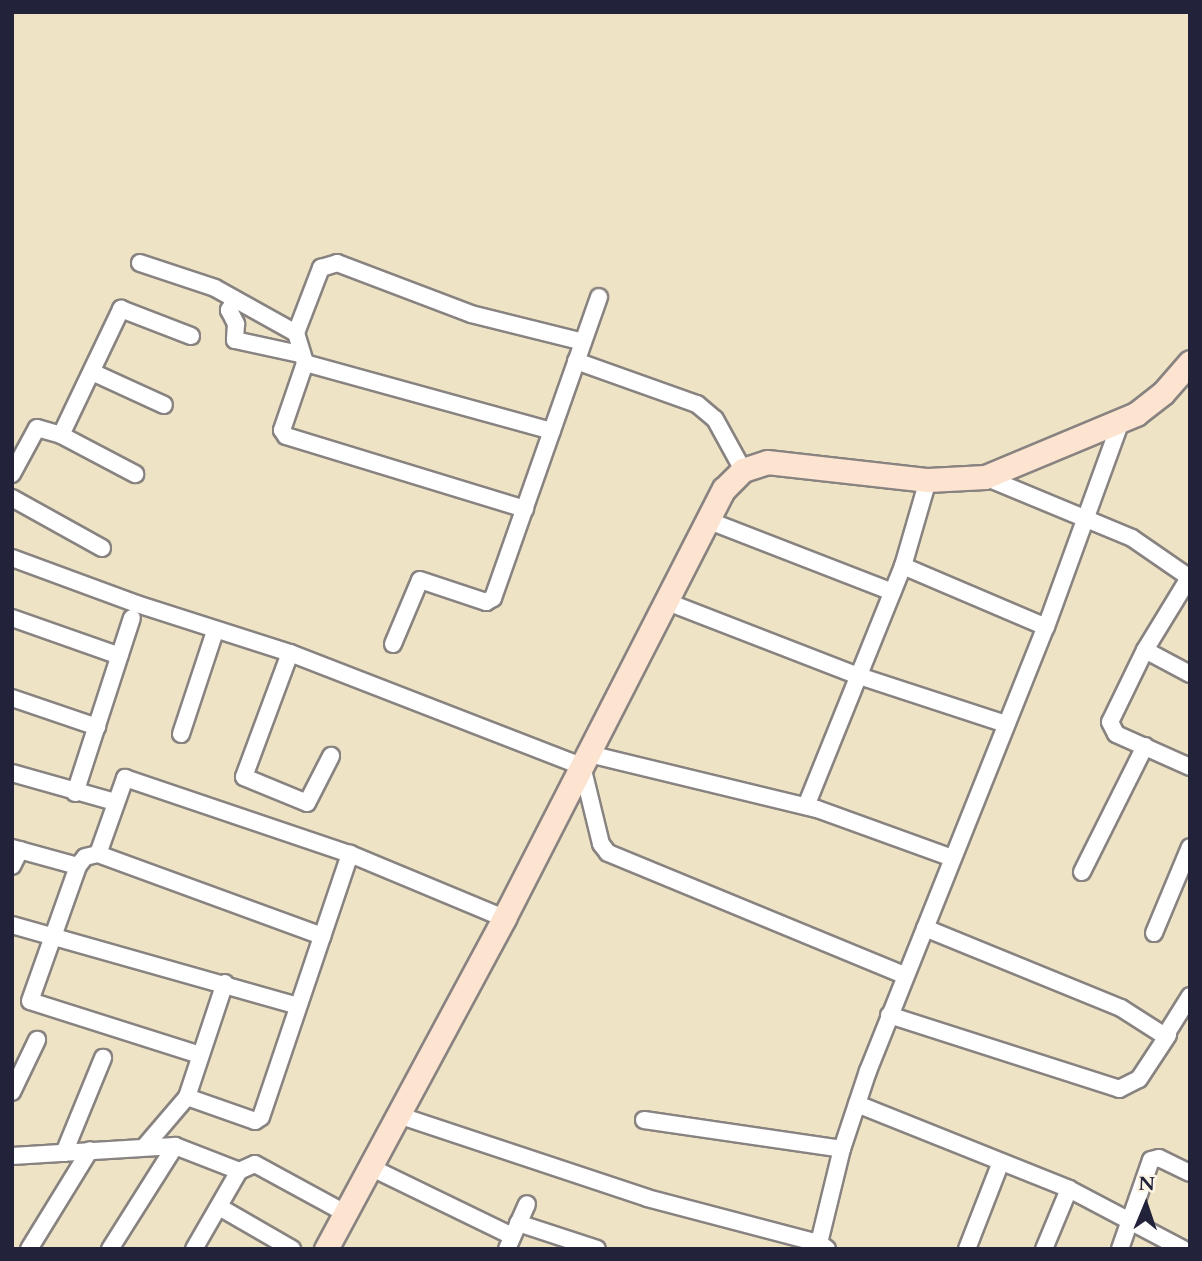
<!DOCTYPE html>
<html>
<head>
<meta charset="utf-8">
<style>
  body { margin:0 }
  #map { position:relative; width:1202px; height:1261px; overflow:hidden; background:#eee4c5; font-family:Cardo,serif }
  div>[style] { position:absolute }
  .roads { filter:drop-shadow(2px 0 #888380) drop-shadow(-2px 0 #888380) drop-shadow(0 2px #888380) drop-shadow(0 -2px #888380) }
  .minor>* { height:16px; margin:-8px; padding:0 8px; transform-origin:8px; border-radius:8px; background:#fff }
  .secondary>* { height:23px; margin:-11.5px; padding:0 11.5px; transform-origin:11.5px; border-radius:11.5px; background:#fde4d0 }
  span { translate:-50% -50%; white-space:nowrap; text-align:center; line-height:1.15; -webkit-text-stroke:7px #fcf5e5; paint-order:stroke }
  .frame { position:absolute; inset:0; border:14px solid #22223b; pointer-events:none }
  .north { position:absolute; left:1111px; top:1170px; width:70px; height:70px; -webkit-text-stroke:5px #fcf5e5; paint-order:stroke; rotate:2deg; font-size:19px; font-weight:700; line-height:28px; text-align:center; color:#22223b }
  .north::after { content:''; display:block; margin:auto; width:24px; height:32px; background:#22223b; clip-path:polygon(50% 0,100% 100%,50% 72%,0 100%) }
</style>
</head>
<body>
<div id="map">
  <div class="roads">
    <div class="minor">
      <div style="left:140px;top:263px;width:79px;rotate:18.4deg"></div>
      <div style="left:215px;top:288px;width:93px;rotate:29.1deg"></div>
      <div style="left:296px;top:333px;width:31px;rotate:73deg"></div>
      <div style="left:305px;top:363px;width:256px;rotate:15.4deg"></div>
      <div style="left:235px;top:300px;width:12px;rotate:121deg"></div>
      <div style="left:229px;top:310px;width:16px;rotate:63deg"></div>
      <div style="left:236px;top:324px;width:16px;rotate:94deg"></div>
      <div style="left:235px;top:340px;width:66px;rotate:12.2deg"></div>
      <div style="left:296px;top:333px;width:70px;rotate:-69deg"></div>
      <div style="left:321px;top:268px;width:17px;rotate:-17deg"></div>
      <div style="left:337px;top:263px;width:143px;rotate:20.8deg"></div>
      <div style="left:471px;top:314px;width:115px;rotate:14deg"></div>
      <div style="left:576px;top:361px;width:128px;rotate:19.6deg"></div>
      <div style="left:697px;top:404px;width:23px;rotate:40deg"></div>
      <div style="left:715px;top:419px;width:58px;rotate:61.2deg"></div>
      <div style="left:305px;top:363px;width:71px;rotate:108.9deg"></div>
      <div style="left:282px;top:430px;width:7px;rotate:56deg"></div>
      <div style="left:286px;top:436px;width:250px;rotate:17deg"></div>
      <div style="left:92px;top:372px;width:79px;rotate:24.6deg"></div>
      <div style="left:61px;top:435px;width:84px;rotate:27.8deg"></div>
      <div style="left:12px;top:474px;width:52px;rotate:-61.5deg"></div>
      <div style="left:37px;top:428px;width:25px;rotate:16deg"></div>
      <div style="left:61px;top:435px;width:140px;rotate:-64.5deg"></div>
      <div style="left:121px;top:309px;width:75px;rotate:21.1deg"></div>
      <div style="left:985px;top:477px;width:159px;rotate:22.5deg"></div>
      <div style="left:1132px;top:538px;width:70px;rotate:34.6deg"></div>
      <div style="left:12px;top:498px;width:103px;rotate:29.1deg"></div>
      <div style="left:707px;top:520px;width:199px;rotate:21.2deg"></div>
      <div style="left:12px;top:558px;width:133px;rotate:20.2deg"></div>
      <div style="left:137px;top:604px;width:161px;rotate:17.8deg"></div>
      <div style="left:290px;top:653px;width:313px;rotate:21.2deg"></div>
      <div style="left:582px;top:766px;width:80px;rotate:76.3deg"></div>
      <div style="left:601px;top:844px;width:11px;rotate:52deg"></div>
      <div style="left:608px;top:853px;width:320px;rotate:22.4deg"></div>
      <div style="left:903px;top:566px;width:155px;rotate:23.1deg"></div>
      <div style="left:1189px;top:578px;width:84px;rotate:121.4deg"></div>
      <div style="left:1145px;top:650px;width:80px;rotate:115.9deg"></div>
      <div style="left:1110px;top:722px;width:13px;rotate:63deg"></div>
      <div style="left:1116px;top:734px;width:81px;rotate:24deg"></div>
      <div style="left:665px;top:601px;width:205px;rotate:21.2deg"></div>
      <div style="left:856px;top:675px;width:158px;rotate:18.1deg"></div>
      <div style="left:12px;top:618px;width:114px;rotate:19.4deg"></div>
      <div style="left:393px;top:644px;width:69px;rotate:-67.1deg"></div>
      <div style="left:420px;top:580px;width:70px;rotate:18.4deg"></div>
      <div style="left:486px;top:602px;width:8px;rotate:-30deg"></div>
      <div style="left:493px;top:598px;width:319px;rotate:-70.6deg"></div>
      <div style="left:1145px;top:650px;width:51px;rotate:28.1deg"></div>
      <div style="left:290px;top:653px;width:132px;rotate:110.4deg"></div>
      <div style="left:244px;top:777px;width:68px;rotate:22.4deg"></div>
      <div style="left:307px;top:803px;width:53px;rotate:-62.9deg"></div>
      <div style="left:12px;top:698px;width:90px;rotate:18.8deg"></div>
      <div style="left:181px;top:734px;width:108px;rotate:-71.7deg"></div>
      <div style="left:589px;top:754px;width:235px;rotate:13.6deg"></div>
      <div style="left:817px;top:809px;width:144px;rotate:19.9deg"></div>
      <div style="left:12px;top:773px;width:107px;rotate:15.7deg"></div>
      <div style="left:75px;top:793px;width:184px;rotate:-72deg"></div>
      <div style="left:806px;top:806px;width:259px;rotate:-68deg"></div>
      <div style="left:903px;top:566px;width:90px;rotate:-73.8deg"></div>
      <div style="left:12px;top:848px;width:68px;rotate:15.3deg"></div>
      <div style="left:98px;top:854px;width:239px;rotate:20.1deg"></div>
      <div style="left:12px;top:866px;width:18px;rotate:-63deg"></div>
      <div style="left:1082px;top:872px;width:141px;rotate:-63.4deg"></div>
      <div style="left:12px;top:925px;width:297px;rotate:15.8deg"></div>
      <div style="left:925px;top:928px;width:212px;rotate:22.2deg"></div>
      <div style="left:1121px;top:1008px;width:52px;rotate:32.5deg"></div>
      <div style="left:1165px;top:1036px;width:47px;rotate:-58deg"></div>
      <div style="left:1154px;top:933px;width:93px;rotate:-67.3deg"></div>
      <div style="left:889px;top:1015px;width:242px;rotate:17.8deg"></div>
      <div style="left:1119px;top:1089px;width:22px;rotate:-27deg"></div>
      <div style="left:1139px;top:1079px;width:53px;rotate:-56.6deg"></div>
      <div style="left:200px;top:1055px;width:178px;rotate:-162.4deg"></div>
      <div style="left:30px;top:1001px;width:143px;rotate:-70.4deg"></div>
      <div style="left:78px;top:866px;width:11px;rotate:-52deg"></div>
      <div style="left:85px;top:857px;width:13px;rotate:-13deg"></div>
      <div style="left:98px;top:854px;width:81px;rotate:-70.4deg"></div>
      <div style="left:125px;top:778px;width:237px;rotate:18.7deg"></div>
      <div style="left:350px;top:854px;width:167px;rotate:22.6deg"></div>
      <div style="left:12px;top:1092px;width:58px;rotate:-64.3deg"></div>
      <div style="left:187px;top:1097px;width:72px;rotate:19.4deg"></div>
      <div style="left:255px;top:1121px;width:7px;rotate:-34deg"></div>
      <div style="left:261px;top:1117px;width:278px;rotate:-71.3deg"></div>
      <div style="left:857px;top:1104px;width:228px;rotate:21.8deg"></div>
      <div style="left:1069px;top:1189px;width:129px;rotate:27.8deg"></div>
      <div style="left:398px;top:1115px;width:262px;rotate:18.4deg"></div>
      <div style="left:647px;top:1198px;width:178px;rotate:14.7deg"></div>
      <div style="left:819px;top:1243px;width:6px;rotate:99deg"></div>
      <div style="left:644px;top:1120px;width:200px;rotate:8.3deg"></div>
      <div style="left:146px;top:1145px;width:63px;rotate:-49.5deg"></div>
      <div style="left:187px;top:1097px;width:120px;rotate:-71.6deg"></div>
      <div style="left:64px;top:1153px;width:103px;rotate:-67.7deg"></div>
      <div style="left:12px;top:1156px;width:163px;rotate:-3.5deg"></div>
      <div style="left:175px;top:1146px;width:69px;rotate:21.3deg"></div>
      <div style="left:370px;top:1167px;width:158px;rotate:25.9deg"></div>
      <div style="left:221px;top:1208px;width:82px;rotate:30deg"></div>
      <div style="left:518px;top:1223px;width:83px;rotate:18.2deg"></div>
      <div style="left:29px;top:1249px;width:116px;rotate:-58.4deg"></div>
      <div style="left:110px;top:1249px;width:122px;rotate:-57.7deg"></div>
      <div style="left:194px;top:1249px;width:90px;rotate:-60deg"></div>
      <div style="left:239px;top:1171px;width:17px;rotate:-24deg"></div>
      <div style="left:255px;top:1164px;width:102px;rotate:28.6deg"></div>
      <div style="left:507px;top:1249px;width:49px;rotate:-66deg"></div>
      <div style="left:827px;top:1249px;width:10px;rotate:-143deg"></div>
      <div style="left:819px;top:1243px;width:97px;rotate:-76.3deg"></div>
      <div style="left:842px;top:1149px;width:82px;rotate:-71.6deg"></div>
      <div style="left:868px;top:1071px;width:478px;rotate:-68.2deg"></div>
      <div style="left:1046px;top:627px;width:219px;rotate:-70deg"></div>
      <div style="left:967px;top:1249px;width:93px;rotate:-68.7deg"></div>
      <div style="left:1044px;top:1249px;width:65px;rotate:-67.4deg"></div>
      <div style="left:1120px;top:1249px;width:94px;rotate:-70.8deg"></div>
      <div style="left:1151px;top:1160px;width:8px;rotate:-14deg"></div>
      <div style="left:1159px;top:1158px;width:34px;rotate:26deg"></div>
    </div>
    <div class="secondary">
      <div style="left:326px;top:1249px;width:376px;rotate:-61.7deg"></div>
      <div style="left:504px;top:918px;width:482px;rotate:-62.9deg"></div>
      <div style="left:724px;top:489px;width:27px;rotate:-45deg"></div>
      <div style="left:743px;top:470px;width:25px;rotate:-18deg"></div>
      <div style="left:767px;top:462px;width:162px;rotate:6.4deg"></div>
      <div style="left:928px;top:480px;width:57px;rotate:-3deg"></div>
      <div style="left:985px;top:477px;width:164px;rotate:-22.6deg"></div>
      <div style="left:1136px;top:414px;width:34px;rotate:-38deg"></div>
      <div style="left:1163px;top:393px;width:41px;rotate:-48.9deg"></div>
    </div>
  </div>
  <div class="frame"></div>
  <div class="north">N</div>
</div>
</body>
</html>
